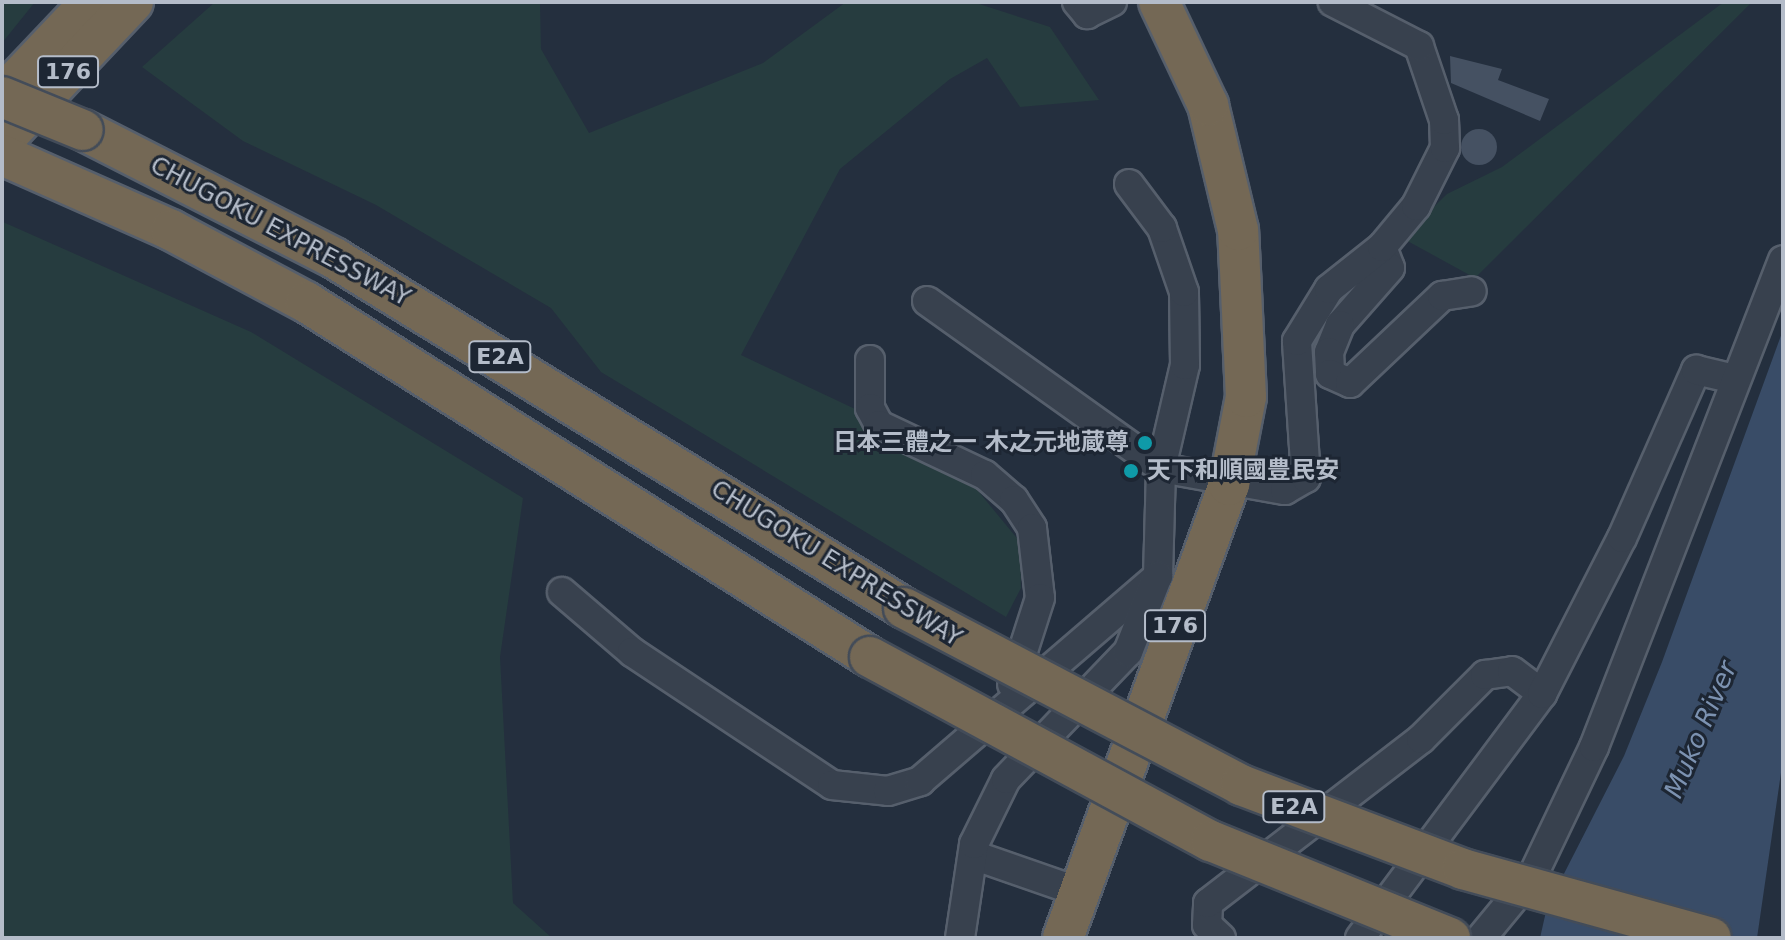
<!DOCTYPE html>
<html>
<head>
<meta charset="utf-8">
<style>
  body { margin:0 }
  #map { position:relative; width:1785px; height:940px; overflow:hidden; background:#242f3e; font-family:"DejaVu Sans","Noto Sans JP",sans-serif }
  div>[style] { position:absolute }
  .green>* { inset:0; background:#263c3f }
  .water>* { inset:0; background:#394c67 }
  .building>* { inset:0; background:#455162 }
  .round { border-radius:50% }
  .roads { filter:drop-shadow(2px 0 #565f6c) drop-shadow(-2px 0 #565f6c) drop-shadow(0 2px #565f6c) drop-shadow(0 -2px #565f6c) }
  .minor>* { height:28px; margin:-14px; padding:0 14px; transform-origin:14px; border-radius:14px; background:#38414e }
  .highway>* { height:40px; margin:-20px; padding:0 20px; transform-origin:20px; border-radius:20px; background:#746855 }
  .bridges { filter:drop-shadow(2px 0 #434c59) drop-shadow(-2px 0 #434c59) drop-shadow(0 2px #434c59) drop-shadow(0 -2px #434c59) }
  .highway-bridge>* { height:40px; margin:-20px; padding:0 20px; transform-origin:20px; border-radius:20px; background:#746855 }
  .dots>* { width:22px; height:22px; translate:-50% -50%; box-sizing:border-box; border:4px solid #1d2633; border-radius:50% }
  span { translate:-50% -50%; white-space:nowrap; text-align:center; line-height:1.15; -webkit-text-stroke:6px #1d2633; paint-order:stroke }
  .shield-label span { padding:2px 6px; background:#1d2633; border:2px solid; border-radius:6px; -webkit-text-stroke-width:0 }
  .shield-label { font-size:22px; color:#b4bcc9; font-weight:700 }
  .street-label { font-size:24px; color:#b4bcc9 }
  .poi-label { font-size:24px; color:#b4bcc9; font-weight:700 }
  .right { translate:-100% -50%; text-align:right }
  .left { translate:0 -50%; text-align:left }
  .water-label { font-size:26px; color:#7c92b1; font-style:italic }
  .frame { position:absolute; inset:0; border:4px solid #b4bcc9; pointer-events:none }
</style>
</head>
<body>
<div id="map">
  <div class="green">
    <div style="clip-path:polygon(2px 2px,35px 2px,2px 43px)"></div>
    <div style="clip-path:polygon(215px 2px,540px 2px,541px 49px,589px 133px,763px 63px,846px 2px,973px 2px,1050px 27px,1099px 100px,1020px 107px,987px 58px,950px 79px,840px 169px,741px 355px,946px 452px,1020px 542px,1021px 588px,1006px 617px,601px 372px,551px 308px,376px 205px,243px 141px,142px 67px)"></div>
    <div style="clip-path:polygon(1724px 2px,1752px 2px,1475px 278px,1402px 238px,1447px 194px,1502px 167px)"></div>
    <div style="clip-path:polygon(3px 222px,251px 332px,523px 498px,500px 657px,513px 903px,552px 938px,2px 938px)"></div>
  </div>
  <div class="water">
    <div style="clip-path:polygon(1783px 330px,1783px 759px,1757px 938px,1540px 938px,1547px 907px,1624px 756px,1662px 662px)"></div>
  </div>
  <div class="building">
    <div style="clip-path:polygon(1450px 56px,1502px 69px,1498px 80px,1549px 99px,1540px 121px,1451px 83px)"></div>
    <div class="round" style="left:1461px;top:129px;width:36px;height:36px"></div>
  </div>
  <div class="roads">
    <div class="minor">
      <div style="left:1077px;top:2px;width:16px;rotate:50deg"></div>
      <div style="left:1087px;top:14px;width:28px;rotate:-26deg"></div>
      <div style="left:1382px;top:247px;width:22px;rotate:69deg"></div>
      <div style="left:1390px;top:268px;width:76px;rotate:131.3deg"></div>
      <div style="left:1340px;top:325px;width:29px;rotate:112deg"></div>
      <div style="left:1329px;top:352px;width:22px;rotate:87deg"></div>
      <div style="left:1330px;top:374px;width:22px;rotate:24deg"></div>
      <div style="left:1350px;top:383px;width:127px;rotate:-43.4deg"></div>
      <div style="left:1442px;top:296px;width:30px;rotate:-9deg"></div>
      <div style="left:927px;top:301px;width:287px;rotate:35.5deg"></div>
      <div style="left:1161px;top:468px;width:106px;rotate:-76.9deg"></div>
      <div style="left:1185px;top:365px;width:73px;rotate:-90.8deg"></div>
      <div style="left:1184px;top:292px;width:68px;rotate:-109deg"></div>
      <div style="left:1162px;top:228px;width:55px;rotate:-126.9deg"></div>
      <div style="left:870px;top:360px;width:48px;rotate:90deg"></div>
      <div style="left:870px;top:408px;width:19px;rotate:62deg"></div>
      <div style="left:879px;top:425px;width:117px;rotate:25.3deg"></div>
      <div style="left:985px;top:475px;width:38px;rotate:41deg"></div>
      <div style="left:1014px;top:500px;width:33px;rotate:57deg"></div>
      <div style="left:1032px;top:528px;width:70px;rotate:83.5deg"></div>
      <div style="left:1040px;top:598px;width:91px;rotate:107.8deg"></div>
      <div style="left:562px;top:592px;width:92px;rotate:40.6deg"></div>
      <div style="left:632px;top:652px;width:240px;rotate:33.6deg"></div>
      <div style="left:832px;top:785px;width:56px;rotate:6.1deg"></div>
      <div style="left:888px;top:791px;width:34px;rotate:-17deg"></div>
      <div style="left:920px;top:781px;width:314px;rotate:-40.7deg"></div>
      <div style="left:1158px;top:576px;width:108px;rotate:-88.4deg"></div>
      <div style="left:1161px;top:468px;width:126px;rotate:10.1deg"></div>
      <div style="left:1285px;top:490px;width:24px;rotate:-30deg"></div>
      <div style="left:1306px;top:478px;width:137px;rotate:-93.8deg"></div>
      <div style="left:1297px;top:341px;width:61px;rotate:-58.4deg"></div>
      <div style="left:1329px;top:289px;width:68px;rotate:-38.4deg"></div>
      <div style="left:1382px;top:247px;width:53px;rotate:-50.3deg"></div>
      <div style="left:1416px;top:206px;width:65px;rotate:-63.4deg"></div>
      <div style="left:1445px;top:148px;width:28px;rotate:-92deg"></div>
      <div style="left:1444px;top:120px;width:78px;rotate:-108.7deg"></div>
      <div style="left:1419px;top:46px;width:97px;rotate:-152.9deg"></div>
      <div style="left:973px;top:855px;width:112px;rotate:19.2deg"></div>
      <div style="left:960px;top:938px;width:95px;rotate:-81.5deg"></div>
      <div style="left:974px;top:844px;width:72px;rotate:-63.8deg"></div>
      <div style="left:1006px;top:779px;width:176px;rotate:-46.2deg"></div>
      <div style="left:1128px;top:652px;width:82px;rotate:-68.5deg"></div>
      <div style="left:1221px;top:938px;width:19px;rotate:-137deg"></div>
      <div style="left:1207px;top:925px;width:22px;rotate:-87deg"></div>
      <div style="left:1208px;top:903px;width:269px;rotate:-37.6deg"></div>
      <div style="left:1421px;top:739px;width:91px;rotate:-45deg"></div>
      <div style="left:1485px;top:675px;width:27px;rotate:-8deg"></div>
      <div style="left:1512px;top:671px;width:38px;rotate:37deg"></div>
      <div style="left:1360px;top:938px;width:304px;rotate:-53.3deg"></div>
      <div style="left:1542px;top:694px;width:175px;rotate:-62.9deg"></div>
      <div style="left:1622px;top:538px;width:184px;rotate:-66.2deg"></div>
      <div style="left:1696px;top:370px;width:39px;rotate:13deg"></div>
      <div style="left:1481px;top:938px;width:82px;rotate:-50.5deg"></div>
      <div style="left:1533px;top:875px;width:142px;rotate:-64.5deg"></div>
      <div style="left:1594px;top:747px;width:522px;rotate:-68.79deg"></div>
    </div>
    <div class="highway">
      <div style="left:2px;top:96px;width:129px;rotate:-46.6deg"></div>
      <div style="left:83px;top:130px;width:282px;rotate:27deg"></div>
      <div style="left:334px;top:258px;width:669px;rotate:31.55deg"></div>
      <div style="left:2px;top:141px;width:191px;rotate:-46.7deg"></div>
      <div style="left:2px;top:155px;width:185px;rotate:23.9deg"></div>
      <div style="left:171px;top:230px;width:153px;rotate:28.1deg"></div>
      <div style="left:306px;top:302px;width:666px;rotate:32.19deg"></div>
      <div style="left:1063px;top:938px;width:482px;rotate:-69.9deg"></div>
      <div style="left:1229px;top:485px;width:90px;rotate:-79.1deg"></div>
      <div style="left:1246px;top:397px;width:167px;rotate:-92.7deg"></div>
      <div style="left:1238px;top:230px;width:129px;rotate:-103.5deg"></div>
      <div style="left:1208px;top:105px;width:114px;rotate:-115.4deg"></div>
    </div>
  </div>
  <div class="bridges">
    <div class="highway-bridge">
      <div style="left:2px;top:97px;width:87px;rotate:22.2deg"></div>
      <div style="left:904px;top:608px;width:381px;rotate:27.7deg"></div>
      <div style="left:1241px;top:785px;width:237px;rotate:20.7deg"></div>
      <div style="left:1463px;top:869px;width:257px;rotate:15.5deg"></div>
      <div style="left:870px;top:657px;width:387px;rotate:28.4deg"></div>
      <div style="left:1211px;top:841px;width:258px;rotate:22.1deg"></div>
    </div>
  </div>
  <div class="dots">
    <div style="left:1145px;top:443px;background:#0f9aa8"></div>
    <div style="left:1131px;top:471px;background:#0f9aa8"></div>
  </div>
  <div class="shield-label">
    <span style="left:68px;top:72px">176</span>
    <span style="left:500px;top:357px">E2A</span>
    <span style="left:1175px;top:626px">176</span>
    <span style="left:1294px;top:807px">E2A</span>
  </div>
  <div class="street-label">
    <span style="left:280px;top:232px;rotate:28deg">CHUGOKU EXPRESSWAY</span>
    <span style="left:836px;top:564px;rotate:32deg">CHUGOKU EXPRESSWAY</span>
  </div>
  <div class="poi-label">
    <span class="right" style="left:1129px;top:443px">日本三體之一 木之元地蔵尊</span>
    <span class="left" style="left:1147px;top:471px">天下和順國豊民安</span>
  </div>
  <div class="water-label">
    <span style="left:1701px;top:730px;rotate:-67deg">Muko River</span>
  </div>
  <div class="frame"></div>
</div>
</body>
</html>
